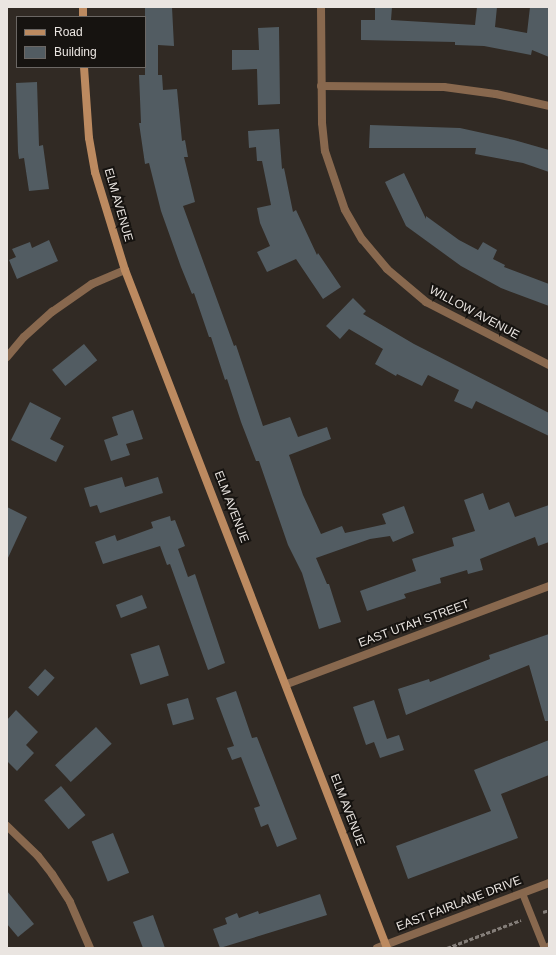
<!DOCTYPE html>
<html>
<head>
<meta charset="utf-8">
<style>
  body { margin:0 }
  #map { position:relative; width:556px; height:955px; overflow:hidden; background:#312a24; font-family:Helvetica,sans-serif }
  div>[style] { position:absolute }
  .building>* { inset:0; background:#525c62; transform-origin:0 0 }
  .path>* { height:2.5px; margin-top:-1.25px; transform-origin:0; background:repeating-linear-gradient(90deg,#847e79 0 4px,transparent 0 6px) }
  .lane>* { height:7px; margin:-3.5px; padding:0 3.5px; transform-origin:3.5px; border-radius:3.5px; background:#88684e }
  .street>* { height:8px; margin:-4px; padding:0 4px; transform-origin:4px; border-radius:4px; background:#88684e }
  .secondary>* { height:8px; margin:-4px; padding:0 4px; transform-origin:4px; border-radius:4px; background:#bc8a60 }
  span { translate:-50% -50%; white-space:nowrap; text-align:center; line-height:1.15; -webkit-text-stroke:4px #161310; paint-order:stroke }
  .street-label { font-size:12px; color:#eae5e1 }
  .frame { position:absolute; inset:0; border:8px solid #eae5e1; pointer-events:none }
  .legend { position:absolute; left:16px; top:16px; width:130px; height:52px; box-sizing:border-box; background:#161310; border:1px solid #6b6764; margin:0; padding:5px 7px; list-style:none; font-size:12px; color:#eae5e1 }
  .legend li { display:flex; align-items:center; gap:8px; height:20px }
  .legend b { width:20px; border:1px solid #6b6764 }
</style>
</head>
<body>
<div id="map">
  <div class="building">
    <div style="clip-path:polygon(145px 7px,172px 7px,174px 46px,158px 45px,158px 75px,162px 75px,163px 90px,177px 89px,182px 141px,185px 140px,188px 157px,184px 157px,195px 202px,183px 206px,234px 346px,236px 345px,263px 426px,290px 417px,298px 437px,327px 427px,331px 439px,289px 455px,303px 495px,321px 534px,342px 526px,345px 533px,386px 524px,382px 514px,404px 506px,414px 533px,393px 542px,390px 536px,370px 539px,316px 558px,327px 584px,329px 584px,341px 622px,319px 629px,302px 573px,288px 545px,259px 461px,256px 461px,241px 422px,227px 379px,225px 380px,211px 337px,209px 337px,194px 293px,192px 294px,181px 267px,161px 211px,149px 163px,145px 164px,139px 123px,141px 123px,139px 75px,145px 75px)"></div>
    <div style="clip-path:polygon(375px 7px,392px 7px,391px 20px,475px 25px,477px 7px,497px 7px,495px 27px,527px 33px,530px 7px,549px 7px,549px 57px,532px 50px,531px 55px,484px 46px,455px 45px,455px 42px,361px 40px,361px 20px,375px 20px)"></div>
    <div style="clip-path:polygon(279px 27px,280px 104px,258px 105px,257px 69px,232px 70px,232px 50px,259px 50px,258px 28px)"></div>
    <div style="clip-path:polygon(37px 82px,39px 146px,43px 145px,49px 189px,29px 191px,24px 158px,19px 159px,18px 152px,16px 83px)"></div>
    <div style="clip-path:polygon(370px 125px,460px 128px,514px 140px,549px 150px,549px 172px,523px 163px,475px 154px,476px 148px,369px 148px)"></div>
    <div style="clip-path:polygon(279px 129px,282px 169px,284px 168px,293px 212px,296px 210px,317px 255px,318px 253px,341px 287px,323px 299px,296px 259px,267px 272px,257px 252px,270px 246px,260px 223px,257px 208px,271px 205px,262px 161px,257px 161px,256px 147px,249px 148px,248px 131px)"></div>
    <div style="clip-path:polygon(404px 173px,426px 219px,426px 216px,459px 240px,478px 250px,483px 242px,497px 250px,493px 259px,505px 265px,504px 267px,549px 284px,549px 306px,501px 288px,461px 266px,406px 226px,385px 182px)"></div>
    <div style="clip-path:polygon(49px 240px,58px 261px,17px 279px,9px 260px,16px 257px,12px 249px,30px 242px,32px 248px)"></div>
    <div style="clip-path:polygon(353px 298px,366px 311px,363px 314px,414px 344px,549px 413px,549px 436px,476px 401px,472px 409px,454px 401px,459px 390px,428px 375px,422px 386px,397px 374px,396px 376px,375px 364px,383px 349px,349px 329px,340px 339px,326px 326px)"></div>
    <div style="left:84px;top:344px;width:21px;height:41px;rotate:51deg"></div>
    <div style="clip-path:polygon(30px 402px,61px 418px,50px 439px,64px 446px,56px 462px,11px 440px)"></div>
    <div style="clip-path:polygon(133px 410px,143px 439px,126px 444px,130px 455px,111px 461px,104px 440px,118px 435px,112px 417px)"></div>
    <div style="clip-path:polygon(122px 477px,125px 487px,158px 477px,163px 493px,100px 513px,97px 505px,90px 507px,84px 488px)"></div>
    <div style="clip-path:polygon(483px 493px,489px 510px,509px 502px,515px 517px,549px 505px,549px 542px,538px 546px,535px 537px,480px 559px,483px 570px,468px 574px,467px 570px,440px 578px,441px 583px,404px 594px,406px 598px,367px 611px,360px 591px,416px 571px,412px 559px,454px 546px,452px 538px,475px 531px,464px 500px)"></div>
    <div style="clip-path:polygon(7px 507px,27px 517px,7px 560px)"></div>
    <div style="clip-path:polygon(170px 516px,171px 521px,175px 520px,185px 546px,178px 549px,188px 577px,195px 574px,225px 663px,208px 670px,170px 564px,167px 565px,160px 546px,103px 564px,95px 542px,115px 535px,117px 541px,153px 528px,151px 522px)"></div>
    <div style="left:142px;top:595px;width:14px;height:28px;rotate:69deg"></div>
    <div style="clip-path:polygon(549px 634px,549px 721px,545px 721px,529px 665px,406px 715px,398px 689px,429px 679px,430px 682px,490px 659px,489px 655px)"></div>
    <div style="left:159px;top:645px;width:32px;height:30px;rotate:72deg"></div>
    <div style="left:45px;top:669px;width:13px;height:25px;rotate:42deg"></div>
    <div style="clip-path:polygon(236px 691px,252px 738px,257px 737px,297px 839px,277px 847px,268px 824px,261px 827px,254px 808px,260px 806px,241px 757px,232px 760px,227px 748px,234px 746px,216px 698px)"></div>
    <div style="left:188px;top:698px;width:22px;height:22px;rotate:74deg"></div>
    <div style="clip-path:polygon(374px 700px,387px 739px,399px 735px,404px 750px,380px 758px,374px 742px,366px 745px,353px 707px)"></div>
    <div style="clip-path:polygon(16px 710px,38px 732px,26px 745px,34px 753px,17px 771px,7px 761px,7px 720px)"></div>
    <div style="left:96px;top:727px;width:23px;height:56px;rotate:47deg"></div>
    <div style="clip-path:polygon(549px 740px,549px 775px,501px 794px,518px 838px,408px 879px,396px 846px,491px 811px,474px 770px)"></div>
    <div style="left:61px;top:786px;width:38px;height:22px;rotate:50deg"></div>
    <div style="left:113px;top:833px;width:43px;height:23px;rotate:68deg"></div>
    <div style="clip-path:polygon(7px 891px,34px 924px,18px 937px,7px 924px)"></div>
    <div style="clip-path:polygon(320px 894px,327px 915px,220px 948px,213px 929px,227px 924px,225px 918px,237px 913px,239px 918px,258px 911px,259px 914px)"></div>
    <div style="clip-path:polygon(153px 915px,165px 948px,143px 948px,133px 922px)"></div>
  </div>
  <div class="path">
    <div style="left:543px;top:912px;width:6px;rotate:-18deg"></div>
    <div style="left:447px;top:948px;width:79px;rotate:-20.7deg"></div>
  </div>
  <div class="lane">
    <div style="left:522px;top:893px;width:59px;rotate:68.2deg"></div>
    <div style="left:544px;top:948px;width:6px;rotate:-31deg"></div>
  </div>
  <div class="street">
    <div style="left:321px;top:7px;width:116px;rotate:89.5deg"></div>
    <div style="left:322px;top:123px;width:28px;rotate:84deg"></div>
    <div style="left:325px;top:151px;width:62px;rotate:71.3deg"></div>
    <div style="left:345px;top:210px;width:34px;rotate:60deg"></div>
    <div style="left:362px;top:239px;width:39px;rotate:50deg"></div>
    <div style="left:387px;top:269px;width:51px;rotate:40.2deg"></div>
    <div style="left:426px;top:302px;width:138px;rotate:27.1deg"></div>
    <div style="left:321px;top:86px;width:123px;rotate:0.5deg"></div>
    <div style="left:444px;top:87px;width:52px;rotate:7.7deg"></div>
    <div style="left:496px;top:94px;width:54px;rotate:12.8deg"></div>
    <div style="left:7px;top:357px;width:26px;rotate:-50deg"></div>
    <div style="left:24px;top:337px;width:38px;rotate:-42deg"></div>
    <div style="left:52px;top:312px;width:49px;rotate:-35deg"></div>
    <div style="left:92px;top:284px;width:36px;rotate:-23deg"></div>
    <div style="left:287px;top:684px;width:280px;rotate:-20.5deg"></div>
    <div style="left:7px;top:826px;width:43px;rotate:44.1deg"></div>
    <div style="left:38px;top:856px;width:23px;rotate:52deg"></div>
    <div style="left:52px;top:874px;width:33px;rotate:57deg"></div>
    <div style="left:70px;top:902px;width:50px;rotate:66.5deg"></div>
    <div style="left:377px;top:948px;width:184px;rotate:-20.7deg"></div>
  </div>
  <div class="secondary">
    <div style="left:83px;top:7px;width:10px;rotate:90deg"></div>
    <div style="left:84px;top:67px;width:71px;rotate:86deg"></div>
    <div style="left:89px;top:138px;width:35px;rotate:80deg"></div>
    <div style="left:95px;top:172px;width:102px;rotate:73deg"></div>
    <div style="left:125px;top:270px;width:727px;rotate:68.87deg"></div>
  </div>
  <div class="street-label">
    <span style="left:118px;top:205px;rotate:74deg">ELM AVENUE</span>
    <span style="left:474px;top:313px;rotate:28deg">WILLOW AVENUE</span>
    <span style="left:231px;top:507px;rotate:69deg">ELM AVENUE</span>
    <span style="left:414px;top:624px;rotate:-20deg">EAST UTAH STREET</span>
    <span style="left:347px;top:810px;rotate:69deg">ELM AVENUE</span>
    <span style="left:459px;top:904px;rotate:-21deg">EAST FAIRLANE DRIVE</span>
  </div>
  <div class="frame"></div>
  <ul class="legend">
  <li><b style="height:5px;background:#bc8a60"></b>Road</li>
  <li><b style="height:11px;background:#525c62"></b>Building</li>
  </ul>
</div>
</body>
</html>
